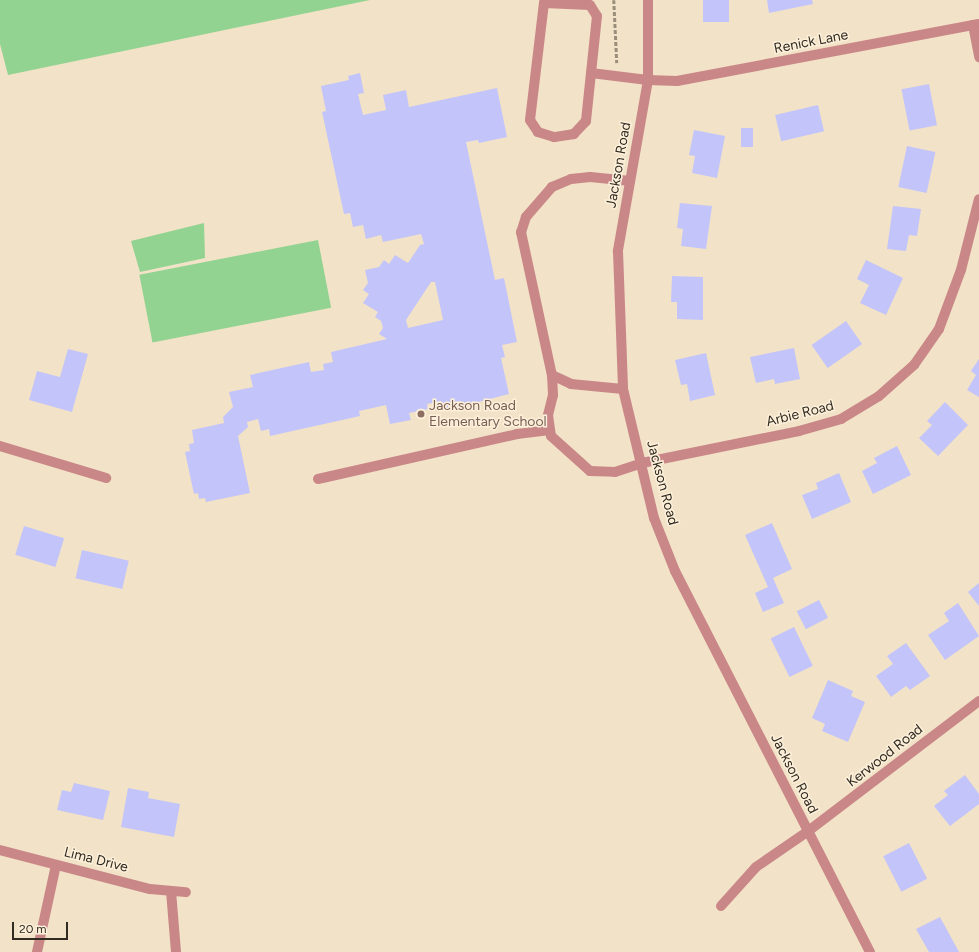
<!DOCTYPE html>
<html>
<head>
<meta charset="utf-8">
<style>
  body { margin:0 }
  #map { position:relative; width:979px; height:952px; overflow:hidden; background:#f2e2c7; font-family:Figtree,sans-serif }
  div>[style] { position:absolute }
  .green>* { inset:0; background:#93d391; transform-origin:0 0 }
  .building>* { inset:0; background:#c3c5fa; transform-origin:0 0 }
  .path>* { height:2.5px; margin-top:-1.25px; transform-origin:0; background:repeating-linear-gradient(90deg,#998e7b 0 4px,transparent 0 6px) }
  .lane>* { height:10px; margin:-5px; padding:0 5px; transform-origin:5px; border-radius:5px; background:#ca8788 }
  .street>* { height:10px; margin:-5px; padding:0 5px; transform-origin:5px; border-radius:5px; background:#ca8788 }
  .dots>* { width:11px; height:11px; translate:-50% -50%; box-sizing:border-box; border:2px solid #fdf0da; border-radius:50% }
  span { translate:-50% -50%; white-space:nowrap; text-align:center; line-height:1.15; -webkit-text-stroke:3px #fdf0da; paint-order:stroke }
  .street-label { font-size:14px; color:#312b21 }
  .education-label { font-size:14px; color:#785e54 }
  .left { translate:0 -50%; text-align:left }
  .scale { position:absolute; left:12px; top:922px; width:56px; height:18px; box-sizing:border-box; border:2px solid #312b21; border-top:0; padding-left:5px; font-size:12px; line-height:14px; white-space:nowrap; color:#312b21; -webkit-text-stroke:3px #fdf0da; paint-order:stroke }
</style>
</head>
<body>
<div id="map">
  <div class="green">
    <div style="clip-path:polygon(0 0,370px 0,8px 75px,0 44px)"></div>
    <div style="clip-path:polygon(204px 223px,205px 258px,140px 272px,131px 241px)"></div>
    <div style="left:318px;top:240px;width:69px;height:182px;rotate:79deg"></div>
  </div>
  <div class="building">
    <div style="left:703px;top:0;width:26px;height:22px"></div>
    <div style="clip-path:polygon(767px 0,812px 0,813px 4px,769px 13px)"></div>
    <div style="clip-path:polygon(evenodd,360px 73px,364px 93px,358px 94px,363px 115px,386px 110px,383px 95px,406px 90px,409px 107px,497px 88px,507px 137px,479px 143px,478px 140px,466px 142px,495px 280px,504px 278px,517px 342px,502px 345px,505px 357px,501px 358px,509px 394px,443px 411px,441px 401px,427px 404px,428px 409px,409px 413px,411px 420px,390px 424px,386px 405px,359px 411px,360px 416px,270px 436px,269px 429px,261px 431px,258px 419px,247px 422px,248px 427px,238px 436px,250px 493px,206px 502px,205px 498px,199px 499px,198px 493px,194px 494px,185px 452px,190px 451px,189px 444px,194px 443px,192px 430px,224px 423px,223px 417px,233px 407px,229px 392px,253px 387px,250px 375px,309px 362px,311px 372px,324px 370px,323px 364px,333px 362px,331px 352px,387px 339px,379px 334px,383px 328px,381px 321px,375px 317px,378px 312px,363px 303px,369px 294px,363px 290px,368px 283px,365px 270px,379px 267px,384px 260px,389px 264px,395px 255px,408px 263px,420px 245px,424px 244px,421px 234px,383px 242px,381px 235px,366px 239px,363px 225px,353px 227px,350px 213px,344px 214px,322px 112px,326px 111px,321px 86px,349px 80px,348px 76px,360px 73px,431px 282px,435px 282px,443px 320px,408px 328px,406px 320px,431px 282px)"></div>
    <div style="left:929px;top:84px;width:42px;height:28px;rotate:79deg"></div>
    <div style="left:818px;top:105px;width:27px;height:44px;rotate:77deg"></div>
    <div style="left:741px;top:128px;width:12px;height:19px"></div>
    <div style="clip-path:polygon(694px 130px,725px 136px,717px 178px,692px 173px,695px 156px,689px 155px)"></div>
    <div style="left:907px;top:146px;width:29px;height:42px;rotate:12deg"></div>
    <div style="clip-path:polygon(680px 203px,712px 206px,706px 249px,681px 246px,683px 229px,677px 228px)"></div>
    <div style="clip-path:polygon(893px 206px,921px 209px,917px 236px,909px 235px,906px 251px,887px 249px)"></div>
    <div style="clip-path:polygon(866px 260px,903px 278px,886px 315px,860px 303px,869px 285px,857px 279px)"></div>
    <div style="clip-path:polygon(672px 276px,703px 277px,703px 320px,677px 319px,677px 302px,671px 302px)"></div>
    <div style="left:846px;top:321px;width:28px;height:42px;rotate:55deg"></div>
    <div style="clip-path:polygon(794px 348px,800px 379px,775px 384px,774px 379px,756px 383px,750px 357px)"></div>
    <div style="clip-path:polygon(68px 349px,88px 354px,72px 412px,29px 400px,37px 371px,60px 377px)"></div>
    <div style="clip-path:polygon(706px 353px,715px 395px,690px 401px,687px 384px,681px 385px,675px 360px)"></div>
    <div style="clip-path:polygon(979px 359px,979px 397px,967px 390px,976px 375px,971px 371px)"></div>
    <div style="clip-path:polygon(945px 402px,968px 425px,938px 456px,919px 438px,932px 425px,927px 421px)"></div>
    <div style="clip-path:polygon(897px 446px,911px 475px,873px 494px,862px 471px,877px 463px,874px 458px)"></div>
    <div style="clip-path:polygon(839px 473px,851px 502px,812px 519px,802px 495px,818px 489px,816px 483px)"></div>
    <div style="clip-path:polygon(772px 523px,792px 569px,773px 578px,784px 603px,763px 612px,755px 593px,768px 587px,745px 535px)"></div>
    <div style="left:24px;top:526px;width:42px;height:30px;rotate:17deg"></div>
    <div style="left:82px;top:550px;width:48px;height:29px;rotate:13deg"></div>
    <div style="clip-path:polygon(979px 583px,979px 606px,968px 592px)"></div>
    <div style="left:819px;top:600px;width:20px;height:25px;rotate:63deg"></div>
    <div style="clip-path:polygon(958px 603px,979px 636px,945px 660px,928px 635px,949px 621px,944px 613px)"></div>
    <div style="left:794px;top:627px;width:43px;height:26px;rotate:64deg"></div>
    <div style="clip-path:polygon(906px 643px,930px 676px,910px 690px,906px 686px,891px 697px,876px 676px,893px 664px,887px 656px)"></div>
    <div style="clip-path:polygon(828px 680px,853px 691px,851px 696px,865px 702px,848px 742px,822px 731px,825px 724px,812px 718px)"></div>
    <div style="clip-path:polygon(965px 775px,979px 794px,979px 804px,950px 826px,934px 806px,948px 795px,944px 791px)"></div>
    <div style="clip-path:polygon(74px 783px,110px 791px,103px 820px,57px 810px,62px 790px,71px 792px)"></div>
    <div style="clip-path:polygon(128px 788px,149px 792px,148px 798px,180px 804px,174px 837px,121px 827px)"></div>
    <div style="left:909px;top:843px;width:40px;height:29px;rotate:63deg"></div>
    <div style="clip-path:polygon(940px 917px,959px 952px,929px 952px,916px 929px)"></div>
  </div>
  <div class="path">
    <div style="left:614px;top:0;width:63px;rotate:87.3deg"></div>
  </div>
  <div class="lane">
    <div style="left:544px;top:3px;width:46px;rotate:2.5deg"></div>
    <div style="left:590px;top:5px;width:13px;rotate:58deg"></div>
    <div style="left:597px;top:16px;width:106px;rotate:96deg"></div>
    <div style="left:586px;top:121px;width:18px;rotate:133deg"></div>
    <div style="left:574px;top:134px;width:20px;rotate:171deg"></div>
    <div style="left:554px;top:137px;width:17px;rotate:-163deg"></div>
    <div style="left:538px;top:132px;width:14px;rotate:-124deg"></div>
    <div style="left:530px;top:120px;width:118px;rotate:-83.2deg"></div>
    <div style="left:591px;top:73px;width:57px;rotate:7deg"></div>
    <div style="left:630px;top:181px;width:40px;rotate:-174.3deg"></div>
    <div style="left:590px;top:177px;width:19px;rotate:174deg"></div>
    <div style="left:571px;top:179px;width:21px;rotate:157deg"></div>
    <div style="left:552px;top:187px;width:40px;rotate:131deg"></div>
    <div style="left:526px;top:217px;width:16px;rotate:108deg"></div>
    <div style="left:521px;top:232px;width:146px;rotate:77.8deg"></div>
    <div style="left:552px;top:375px;width:20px;rotate:87deg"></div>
    <div style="left:553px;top:395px;width:21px;rotate:104deg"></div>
    <div style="left:548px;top:415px;width:21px;rotate:82deg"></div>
    <div style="left:551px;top:436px;width:52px;rotate:41.9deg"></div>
    <div style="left:590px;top:471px;width:25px;rotate:2deg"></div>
    <div style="left:615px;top:472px;width:28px;rotate:-18deg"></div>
    <div style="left:552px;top:375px;width:21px;rotate:25deg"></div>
    <div style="left:571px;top:384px;width:52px;rotate:5.5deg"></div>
    <div style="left:318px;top:479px;width:204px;rotate:-12.7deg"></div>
    <div style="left:517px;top:434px;width:33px;rotate:-7deg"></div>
    <div style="left:171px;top:891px;width:61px;rotate:85.3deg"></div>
    <div style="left:721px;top:906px;width:52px;rotate:-48.1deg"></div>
    <div style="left:756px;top:867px;width:62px;rotate:-34.5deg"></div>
    <div style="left:37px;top:952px;width:89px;rotate:-77.7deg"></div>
  </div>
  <div class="street">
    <div style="left:648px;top:0;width:80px;rotate:90deg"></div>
    <div style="left:648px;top:80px;width:174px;rotate:100deg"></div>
    <div style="left:618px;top:251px;width:138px;rotate:87.9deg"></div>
    <div style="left:623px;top:389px;width:133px;rotate:76.5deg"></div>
    <div style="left:654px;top:518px;width:57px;rotate:68.4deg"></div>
    <div style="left:675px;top:571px;width:428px;rotate:62.9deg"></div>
    <div style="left:973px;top:25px;width:33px;rotate:79deg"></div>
    <div style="left:648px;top:80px;width:29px;rotate:2deg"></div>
    <div style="left:677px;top:81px;width:307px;rotate:-10.7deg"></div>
    <div style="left:0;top:446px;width:111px;rotate:16.8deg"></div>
    <div style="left:642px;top:463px;width:160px;rotate:-11.5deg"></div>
    <div style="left:799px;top:431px;width:44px;rotate:-15.9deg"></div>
    <div style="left:841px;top:419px;width:44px;rotate:-31.2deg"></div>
    <div style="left:879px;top:396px;width:47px;rotate:-41.5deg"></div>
    <div style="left:914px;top:365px;width:44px;rotate:-55.2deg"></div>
    <div style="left:939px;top:329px;width:63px;rotate:-69.6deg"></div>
    <div style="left:961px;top:270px;width:73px;rotate:-75.8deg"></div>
    <div style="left:807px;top:832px;width:216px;rotate:-37.3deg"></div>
    <div style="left:0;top:850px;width:155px;rotate:14.6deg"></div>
    <div style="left:150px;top:889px;width:36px;rotate:5deg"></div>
  </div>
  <div class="dots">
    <div style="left:421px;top:414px;background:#8d6e63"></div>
  </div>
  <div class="street-label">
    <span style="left:811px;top:42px;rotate:-11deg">Renick Lane</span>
    <span style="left:619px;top:165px;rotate:-80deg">Jackson Road</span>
    <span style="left:800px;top:414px;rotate:-14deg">Arbie Road</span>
    <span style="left:662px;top:483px;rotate:75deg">Jackson Road</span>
    <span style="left:885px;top:756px;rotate:-38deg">Kerwood Road</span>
    <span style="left:794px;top:774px;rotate:63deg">Jackson Road</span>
    <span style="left:96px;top:860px;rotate:14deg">Lima Drive</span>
  </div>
  <div class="education-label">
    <span class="left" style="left:429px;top:414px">Jackson Road<br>Elementary School</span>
  </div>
  <div class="scale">20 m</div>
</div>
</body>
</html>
